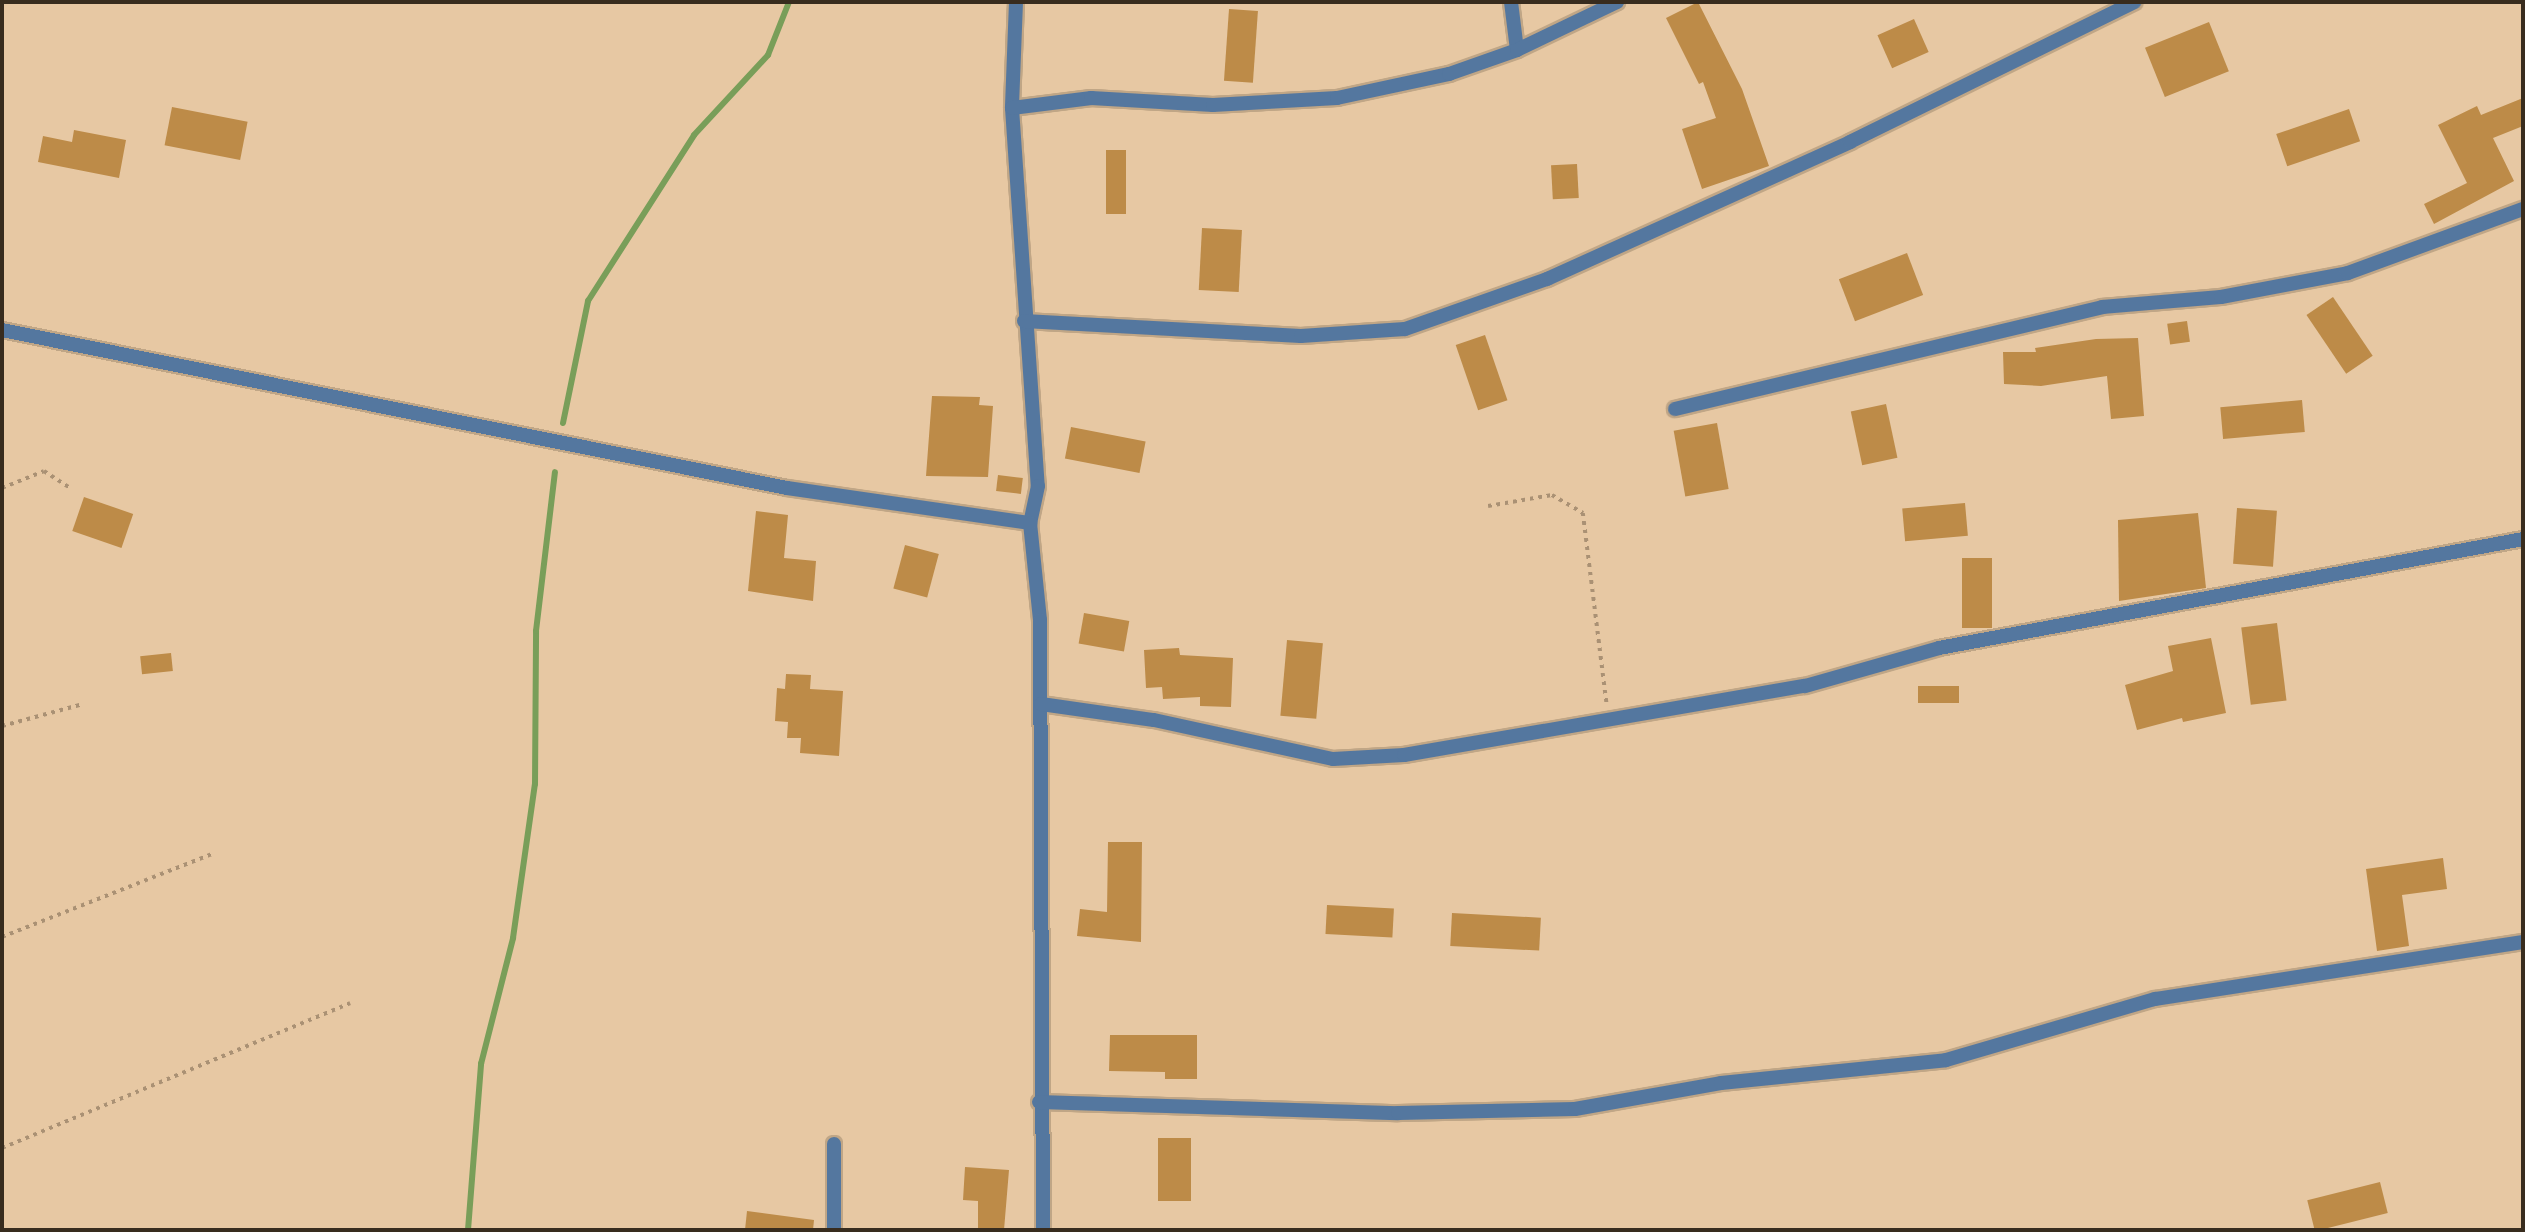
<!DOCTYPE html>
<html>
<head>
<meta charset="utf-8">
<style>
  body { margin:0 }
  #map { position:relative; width:2525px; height:1232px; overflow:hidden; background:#e7c8a3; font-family:"PT Sans Narrow",sans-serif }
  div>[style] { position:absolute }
  .stream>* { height:6px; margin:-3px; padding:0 3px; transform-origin:3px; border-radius:3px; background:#799e59 }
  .building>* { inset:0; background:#bd8b48; transform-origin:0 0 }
  .path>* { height:3.5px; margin-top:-1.75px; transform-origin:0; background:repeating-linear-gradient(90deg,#aa9174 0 3.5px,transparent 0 8.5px) }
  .roads { filter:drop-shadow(2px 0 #c0a686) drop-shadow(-2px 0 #c0a686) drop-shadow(0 2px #c0a686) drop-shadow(0 -2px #c0a686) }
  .minor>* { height:14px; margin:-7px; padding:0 7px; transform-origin:7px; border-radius:7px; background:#54779f }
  span { translate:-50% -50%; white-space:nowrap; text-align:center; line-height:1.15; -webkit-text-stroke:5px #fbebd9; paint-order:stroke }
  .frame { position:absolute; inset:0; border:4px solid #382c1e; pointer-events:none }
</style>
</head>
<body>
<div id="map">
  <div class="stream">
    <div style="left:563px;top:423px;width:125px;rotate:-78.4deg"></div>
    <div style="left:588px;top:301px;width:197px;rotate:-57.4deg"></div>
    <div style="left:694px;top:135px;width:109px;rotate:-47.2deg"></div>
    <div style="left:768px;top:55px;width:57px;rotate:-68.4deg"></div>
    <div style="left:468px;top:1230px;width:167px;rotate:-85.5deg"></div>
    <div style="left:481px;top:1064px;width:130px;rotate:-75.7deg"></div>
    <div style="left:513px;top:938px;width:156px;rotate:-81.9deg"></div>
    <div style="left:535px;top:784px;width:153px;rotate:-89.6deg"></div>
    <div style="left:536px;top:631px;width:160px;rotate:-83.2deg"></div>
  </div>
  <div class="building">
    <div style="clip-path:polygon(1698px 2px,1742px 89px,1769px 166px,1702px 189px,1682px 129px,1716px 118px,1703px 82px,1699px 84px,1666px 18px)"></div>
    <div style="left:1229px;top:9px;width:29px;height:72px;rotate:4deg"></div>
    <div style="left:1914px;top:19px;width:36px;height:40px;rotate:66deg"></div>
    <div style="left:2209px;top:22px;width:53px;height:69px;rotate:68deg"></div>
    <div style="clip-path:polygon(2523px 98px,2523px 126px,2493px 138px,2514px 181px,2434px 224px,2424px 204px,2467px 183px,2438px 125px,2477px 106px,2481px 115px)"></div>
    <div style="left:172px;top:107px;width:77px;height:39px;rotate:11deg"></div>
    <div style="left:2349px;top:109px;width:34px;height:77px;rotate:71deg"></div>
    <div style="clip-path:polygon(74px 130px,126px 140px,119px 178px,38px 162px,43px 136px,72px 142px)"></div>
    <div style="left:1106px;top:150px;width:20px;height:64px"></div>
    <div style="left:1577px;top:164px;width:34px;height:26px;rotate:87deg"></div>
    <div style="left:1202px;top:228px;width:40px;height:62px;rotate:3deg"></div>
    <div style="left:1907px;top:253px;width:45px;height:73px;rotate:69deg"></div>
    <div style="left:2333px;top:297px;width:71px;height:32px;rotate:56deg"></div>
    <div style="left:2187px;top:321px;width:21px;height:20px;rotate:82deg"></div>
    <div style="left:1485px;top:335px;width:69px;height:31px;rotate:71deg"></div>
    <div style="clip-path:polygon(2138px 338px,2144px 416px,2111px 419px,2107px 376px,2041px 386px,2004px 384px,2003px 352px,2036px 352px,2035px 348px,2096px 339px)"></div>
    <div style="clip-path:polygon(932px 396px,980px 397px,979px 405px,993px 406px,988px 477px,926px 476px)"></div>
    <div style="left:2302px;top:400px;width:32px;height:82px;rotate:85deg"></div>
    <div style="left:1886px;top:404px;width:55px;height:36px;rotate:78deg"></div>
    <div style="left:1717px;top:423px;width:67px;height:44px;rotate:80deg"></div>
    <div style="left:1071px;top:427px;width:76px;height:32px;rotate:11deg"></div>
    <div style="left:998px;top:475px;width:25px;height:16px;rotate:7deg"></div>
    <div style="left:84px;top:497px;width:52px;height:36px;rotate:19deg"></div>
    <div style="left:1965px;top:503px;width:33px;height:63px;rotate:85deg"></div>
    <div style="left:2237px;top:508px;width:40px;height:56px;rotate:4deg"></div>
    <div style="clip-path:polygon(756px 511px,788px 515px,784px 558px,816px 561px,813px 601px,748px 591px)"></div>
    <div style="clip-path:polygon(2198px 513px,2206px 588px,2119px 601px,2118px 520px)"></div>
    <div style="left:905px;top:545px;width:35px;height:45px;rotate:15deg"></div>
    <div style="left:1962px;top:558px;width:30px;height:70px"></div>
    <div style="left:1084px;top:613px;width:46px;height:31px;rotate:10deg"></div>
    <div style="left:2277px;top:623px;width:78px;height:36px;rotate:83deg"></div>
    <div style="clip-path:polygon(2211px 638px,2226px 713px,2183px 722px,2182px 718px,2137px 730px,2125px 685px,2173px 671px,2168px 646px)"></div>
    <div style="left:1287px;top:640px;width:36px;height:76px;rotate:5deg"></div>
    <div style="clip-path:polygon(1179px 648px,1180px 655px,1233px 658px,1231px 707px,1200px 706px,1200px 697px,1163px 699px,1162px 687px,1146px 688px,1144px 650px)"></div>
    <div style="left:171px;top:653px;width:18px;height:31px;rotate:84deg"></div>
    <div style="clip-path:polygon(786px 674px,811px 675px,810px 689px,843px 691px,839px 756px,800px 753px,801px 738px,787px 738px,788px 722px,775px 721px,777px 688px,785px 689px)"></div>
    <div style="left:1959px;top:686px;width:17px;height:41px;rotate:90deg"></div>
    <div style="clip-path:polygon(1108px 842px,1142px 842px,1141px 942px,1077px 936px,1080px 909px,1107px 912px)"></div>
    <div style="clip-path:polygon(2443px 858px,2447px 889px,2402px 895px,2409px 946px,2377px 951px,2366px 869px)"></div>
    <div style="left:1327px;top:905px;width:67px;height:29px;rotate:3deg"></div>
    <div style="left:1452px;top:913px;width:89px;height:33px;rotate:3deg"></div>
    <div style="clip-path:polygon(1110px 1035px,1197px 1035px,1197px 1079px,1165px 1079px,1165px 1072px,1109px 1071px)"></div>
    <div style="left:1158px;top:1138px;width:33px;height:63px"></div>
    <div style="clip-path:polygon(965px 1167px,1009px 1170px,1004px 1230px,978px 1230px,978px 1201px,963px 1200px)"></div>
    <div style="left:2380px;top:1182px;width:32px;height:75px;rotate:76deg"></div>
    <div style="clip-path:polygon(747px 1211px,814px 1220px,813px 1230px,745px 1230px)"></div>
  </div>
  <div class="path">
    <div style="left:2px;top:488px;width:45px;rotate:-22deg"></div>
    <div style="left:44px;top:471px;width:33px;rotate:33deg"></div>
    <div style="left:1488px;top:506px;width:65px;rotate:-9.8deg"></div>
    <div style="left:1552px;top:495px;width:36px;rotate:30deg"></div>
    <div style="left:1583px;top:513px;width:194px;rotate:82.9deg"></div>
    <div style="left:2px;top:726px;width:84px;rotate:-15.2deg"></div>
    <div style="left:2px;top:937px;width:226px;rotate:-21.6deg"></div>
    <div style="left:2px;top:1148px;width:377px;rotate:-22.6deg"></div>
  </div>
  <div class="roads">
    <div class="minor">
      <div style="left:1016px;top:2px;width:106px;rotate:92.2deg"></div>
      <div style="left:1012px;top:108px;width:379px;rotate:86.1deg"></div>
      <div style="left:1038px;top:486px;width:38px;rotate:102deg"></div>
      <div style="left:1030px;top:523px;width:98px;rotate:84.1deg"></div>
      <div style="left:1040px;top:620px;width:610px;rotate:89.72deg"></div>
      <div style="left:1511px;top:2px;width:48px;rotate:82.9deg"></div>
      <div style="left:1012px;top:108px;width:80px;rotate:-7.2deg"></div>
      <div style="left:1091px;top:98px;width:122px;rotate:3.3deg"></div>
      <div style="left:1213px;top:105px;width:124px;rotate:-3.2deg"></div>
      <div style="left:1337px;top:98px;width:115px;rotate:-12.1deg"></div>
      <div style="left:1449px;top:74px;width:72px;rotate:-19.4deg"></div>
      <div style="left:1517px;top:50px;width:111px;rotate:-25.6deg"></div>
      <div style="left:1024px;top:321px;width:277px;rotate:3.1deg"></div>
      <div style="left:1301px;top:336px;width:104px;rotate:-3.9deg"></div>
      <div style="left:1405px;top:329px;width:151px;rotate:-19.4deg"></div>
      <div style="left:1547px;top:279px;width:333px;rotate:-24.3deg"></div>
      <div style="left:1850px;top:142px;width:317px;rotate:-26.2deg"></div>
      <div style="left:2px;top:330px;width:801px;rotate:11.38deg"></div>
      <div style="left:787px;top:488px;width:246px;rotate:8.2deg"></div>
      <div style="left:1675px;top:409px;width:439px;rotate:-13.4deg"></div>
      <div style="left:2102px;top:307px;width:119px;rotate:-4.8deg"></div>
      <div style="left:2221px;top:297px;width:129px;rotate:-10.7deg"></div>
      <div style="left:2348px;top:273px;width:186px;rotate:-20.1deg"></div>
      <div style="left:1041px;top:704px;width:114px;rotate:8.1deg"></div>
      <div style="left:1154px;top:720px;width:183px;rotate:12.3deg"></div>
      <div style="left:1333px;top:759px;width:71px;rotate:-3.2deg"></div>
      <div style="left:1404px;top:755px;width:407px;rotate:-9.8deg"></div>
      <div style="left:1805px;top:686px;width:139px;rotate:-15.8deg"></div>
      <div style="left:1939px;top:648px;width:594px;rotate:-10.57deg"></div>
      <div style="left:1039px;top:1102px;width:359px;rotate:1.8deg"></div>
      <div style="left:1398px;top:1113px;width:177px;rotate:-1.3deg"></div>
      <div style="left:1575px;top:1109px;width:148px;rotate:-10.1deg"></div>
      <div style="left:1721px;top:1083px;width:226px;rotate:-5.8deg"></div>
      <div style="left:1946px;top:1060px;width:218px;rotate:-16.3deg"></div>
      <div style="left:2155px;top:999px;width:372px;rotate:-8.8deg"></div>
      <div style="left:834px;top:1230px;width:86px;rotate:-90deg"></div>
    </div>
  </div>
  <div class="frame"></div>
</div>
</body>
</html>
